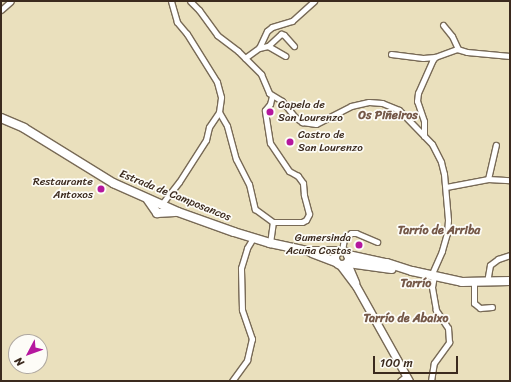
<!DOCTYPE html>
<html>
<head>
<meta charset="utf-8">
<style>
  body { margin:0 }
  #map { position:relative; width:511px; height:382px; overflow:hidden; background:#eae0bd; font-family:Sriracha,sans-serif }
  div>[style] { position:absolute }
  .roads { filter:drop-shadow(1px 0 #786a56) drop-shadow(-1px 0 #786a56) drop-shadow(0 1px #786a56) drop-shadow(0 -1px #786a56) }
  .street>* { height:5px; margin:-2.5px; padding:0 2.5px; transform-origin:2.5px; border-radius:2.5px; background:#fff }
  .secondary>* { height:7px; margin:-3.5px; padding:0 3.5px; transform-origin:3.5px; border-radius:3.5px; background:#fff }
  .primary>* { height:8px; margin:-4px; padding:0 4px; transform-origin:4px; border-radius:4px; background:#fff }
  .primary>.ring { margin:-4px; padding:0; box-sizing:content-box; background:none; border:8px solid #fff; border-radius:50% }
  .dots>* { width:11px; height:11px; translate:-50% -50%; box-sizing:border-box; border:2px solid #fdfcf7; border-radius:50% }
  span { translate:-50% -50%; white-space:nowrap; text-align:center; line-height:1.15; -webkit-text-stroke:3.5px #fdfcf7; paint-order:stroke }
  .poi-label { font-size:11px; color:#3b2a1e }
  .left { translate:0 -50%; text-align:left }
  .right { translate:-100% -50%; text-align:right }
  .street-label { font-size:11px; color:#3b2a1e }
  .neighbourhood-label { font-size:12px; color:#755848; font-weight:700 }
  .frame { position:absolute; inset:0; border:2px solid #3b2a1e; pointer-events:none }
  .north { position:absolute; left:8px; top:334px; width:40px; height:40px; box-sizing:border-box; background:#fdfcf7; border:1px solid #afa8a0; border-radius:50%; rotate:229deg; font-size:11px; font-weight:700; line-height:16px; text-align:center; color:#3b2a1e }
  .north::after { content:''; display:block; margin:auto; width:14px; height:18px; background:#b5179e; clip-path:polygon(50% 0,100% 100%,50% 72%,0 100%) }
  .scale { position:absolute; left:373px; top:356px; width:85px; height:18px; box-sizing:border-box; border:2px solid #3b2a1e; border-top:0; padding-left:5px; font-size:12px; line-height:14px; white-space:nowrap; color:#3b2a1e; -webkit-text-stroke:3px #fdfcf7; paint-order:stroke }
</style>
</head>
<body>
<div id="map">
  <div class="roads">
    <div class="street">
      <div style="left:190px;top:1px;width:13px;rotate:45deg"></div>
      <div style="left:199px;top:10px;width:31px;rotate:54deg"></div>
      <div style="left:217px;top:35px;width:26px;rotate:37deg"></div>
      <div style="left:238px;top:51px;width:33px;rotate:45deg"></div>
      <div style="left:261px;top:74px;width:21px;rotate:67deg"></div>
      <div style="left:269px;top:93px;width:15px;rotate:32deg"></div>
      <div style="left:282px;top:101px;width:21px;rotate:51deg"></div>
      <div style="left:295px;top:117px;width:9px;rotate:36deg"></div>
      <div style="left:302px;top:122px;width:14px;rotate:8deg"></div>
      <div style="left:316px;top:124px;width:39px;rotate:-27deg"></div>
      <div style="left:351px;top:106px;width:18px;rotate:-13deg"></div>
      <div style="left:369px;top:102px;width:13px;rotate:4deg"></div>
      <div style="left:382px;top:103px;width:18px;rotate:22deg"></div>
      <div style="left:399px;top:110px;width:47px;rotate:45.9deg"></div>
      <div style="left:432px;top:144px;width:20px;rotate:63deg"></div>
      <div style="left:441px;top:162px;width:12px;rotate:76deg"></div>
      <div style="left:444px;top:174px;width:46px;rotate:85deg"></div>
      <div style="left:448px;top:220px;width:13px;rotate:94deg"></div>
      <div style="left:447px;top:233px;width:19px;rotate:106deg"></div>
      <div style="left:442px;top:251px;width:27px;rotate:114deg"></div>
      <div style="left:1px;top:10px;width:13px;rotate:-42deg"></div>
      <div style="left:443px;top:25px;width:14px;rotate:51deg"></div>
      <div style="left:452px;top:36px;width:14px;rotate:65deg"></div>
      <div style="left:268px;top:46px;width:20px;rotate:30deg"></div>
      <div style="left:259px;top:48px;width:9px;rotate:-13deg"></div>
      <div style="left:268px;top:46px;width:18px;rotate:-43deg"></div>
      <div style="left:281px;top:34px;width:3px;rotate:18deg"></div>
      <div style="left:284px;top:35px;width:15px;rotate:48deg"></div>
      <div style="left:391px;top:54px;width:32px;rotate:7deg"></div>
      <div style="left:423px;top:58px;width:12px;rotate:-5deg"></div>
      <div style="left:245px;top:58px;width:17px;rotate:-36deg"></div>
      <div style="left:259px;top:48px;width:19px;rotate:-65deg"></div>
      <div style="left:267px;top:31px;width:6px;rotate:-39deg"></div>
      <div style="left:272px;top:27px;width:21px;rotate:-17deg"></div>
      <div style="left:292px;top:21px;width:30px;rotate:-42deg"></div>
      <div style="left:219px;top:112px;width:16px;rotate:60deg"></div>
      <div style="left:227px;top:126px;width:34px;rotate:75deg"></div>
      <div style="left:236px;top:159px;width:28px;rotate:63deg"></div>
      <div style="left:249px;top:184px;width:26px;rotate:77deg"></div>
      <div style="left:255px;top:209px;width:22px;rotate:36deg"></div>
      <div style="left:273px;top:222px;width:29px"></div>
      <div style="left:302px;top:222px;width:4px;rotate:-27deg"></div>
      <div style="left:306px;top:220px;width:7px;rotate:-63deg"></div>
      <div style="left:309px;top:214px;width:20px;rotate:-105deg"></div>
      <div style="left:304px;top:195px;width:12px;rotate:-95deg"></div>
      <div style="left:303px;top:183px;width:9px;rotate:-126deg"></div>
      <div style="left:298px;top:176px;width:10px;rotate:-151deg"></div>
      <div style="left:289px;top:171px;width:34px;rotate:-124deg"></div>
      <div style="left:270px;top:143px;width:33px;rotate:-99deg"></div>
      <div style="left:265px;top:110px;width:8px;rotate:-50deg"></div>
      <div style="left:270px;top:104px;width:8px;rotate:-76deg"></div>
      <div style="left:424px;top:136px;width:15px;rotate:-90deg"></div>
      <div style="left:424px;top:121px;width:21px;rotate:-109deg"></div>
      <div style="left:417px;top:101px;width:8px;rotate:-83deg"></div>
      <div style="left:418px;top:93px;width:35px;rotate:-66deg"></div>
      <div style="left:432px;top:61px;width:5px;rotate:-53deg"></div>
      <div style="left:435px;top:57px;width:23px;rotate:-20deg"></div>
      <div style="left:457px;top:49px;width:10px;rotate:17deg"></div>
      <div style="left:467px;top:52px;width:43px;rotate:5.3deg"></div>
      <div style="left:488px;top:179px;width:35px;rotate:-77deg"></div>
      <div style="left:446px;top:187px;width:43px;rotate:-10.8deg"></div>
      <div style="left:488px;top:179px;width:22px;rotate:3deg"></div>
      <div style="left:161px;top:205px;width:29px;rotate:-52deg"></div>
      <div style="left:179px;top:182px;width:50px;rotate:-57.3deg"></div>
      <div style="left:206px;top:140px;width:13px;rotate:-77deg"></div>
      <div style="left:209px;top:127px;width:18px;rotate:-56deg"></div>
      <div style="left:219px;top:112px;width:15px;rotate:-82deg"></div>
      <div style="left:221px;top:97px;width:16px;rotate:-105deg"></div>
      <div style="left:217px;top:82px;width:57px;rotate:-122deg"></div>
      <div style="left:187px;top:34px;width:16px;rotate:-130deg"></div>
      <div style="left:177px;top:22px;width:22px;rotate:-106deg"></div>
      <div style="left:270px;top:243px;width:21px;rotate:-82deg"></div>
      <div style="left:342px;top:251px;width:12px;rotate:-81deg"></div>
      <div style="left:344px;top:239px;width:9px;rotate:-41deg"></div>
      <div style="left:351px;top:233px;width:5px"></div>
      <div style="left:356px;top:233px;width:23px;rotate:23deg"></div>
      <div style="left:474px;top:282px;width:21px;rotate:90deg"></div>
      <div style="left:474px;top:303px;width:8px;rotate:40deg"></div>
      <div style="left:480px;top:308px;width:12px;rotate:-5deg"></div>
      <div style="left:487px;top:282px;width:17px;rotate:-80deg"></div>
      <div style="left:490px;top:265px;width:10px;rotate:-37deg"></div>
      <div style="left:498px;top:259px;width:13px;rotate:-18deg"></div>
      <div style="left:232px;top:381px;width:26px;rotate:-54deg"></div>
      <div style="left:247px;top:360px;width:22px;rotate:-77deg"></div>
      <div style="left:252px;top:339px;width:31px;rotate:-109deg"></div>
      <div style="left:242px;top:310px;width:42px;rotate:-91.4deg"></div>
      <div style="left:241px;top:268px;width:21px;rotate:-73deg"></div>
      <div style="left:247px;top:248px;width:12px;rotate:-59deg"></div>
      <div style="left:400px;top:381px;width:8px;rotate:-40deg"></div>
      <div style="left:431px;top:381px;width:18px;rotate:-81deg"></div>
      <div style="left:434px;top:363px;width:26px;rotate:-54deg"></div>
      <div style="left:449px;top:342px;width:14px;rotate:-94deg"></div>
      <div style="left:448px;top:328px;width:22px;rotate:-124deg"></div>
      <div style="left:436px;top:310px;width:23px;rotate:-100deg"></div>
      <div style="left:432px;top:287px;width:11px;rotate:-80deg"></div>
    </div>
    <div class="secondary">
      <div style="left:347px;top:263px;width:21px;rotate:67deg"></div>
      <div style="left:340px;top:265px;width:26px;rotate:53deg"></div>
      <div style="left:356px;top:286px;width:109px;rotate:60.8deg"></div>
    </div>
    <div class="primary">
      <div style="left:1px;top:118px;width:25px;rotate:23deg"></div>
      <div style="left:24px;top:128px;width:105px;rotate:31.7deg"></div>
      <div style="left:113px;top:183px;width:71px;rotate:24deg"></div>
      <div style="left:178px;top:212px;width:59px;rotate:19.7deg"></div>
      <div style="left:234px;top:232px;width:38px;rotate:17deg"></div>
      <div style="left:270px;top:243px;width:39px;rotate:12deg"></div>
      <div style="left:308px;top:251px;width:31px"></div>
      <div style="left:148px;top:200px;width:16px;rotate:55deg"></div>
      <div style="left:157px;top:213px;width:18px;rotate:-3deg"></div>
      <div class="ring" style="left:335px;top:251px;width:6px;height:6px"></div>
      <div style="left:312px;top:253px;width:26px;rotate:21deg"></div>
      <div style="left:348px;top:255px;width:40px;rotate:12deg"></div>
      <div style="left:387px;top:263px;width:26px;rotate:18deg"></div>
      <div style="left:412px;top:271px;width:51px;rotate:12.4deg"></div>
      <div style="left:462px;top:282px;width:48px;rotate:-1.2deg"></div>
      <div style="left:348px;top:263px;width:44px;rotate:7.8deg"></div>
    </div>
  </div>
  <div class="dots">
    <div style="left:270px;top:112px;background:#b5179e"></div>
    <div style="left:290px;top:142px;background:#b5179e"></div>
    <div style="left:101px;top:189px;background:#b5179e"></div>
    <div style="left:359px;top:245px;background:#b5179e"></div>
  </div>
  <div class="poi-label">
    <span class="left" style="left:278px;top:112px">Capela de<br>San Lourenzo</span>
    <span class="left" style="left:298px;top:142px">Castro de<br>San Lourenzo</span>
    <span class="right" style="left:93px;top:189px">Restaurante<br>Antoxos</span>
    <span class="right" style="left:351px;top:245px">Gumersinda<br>Acuña Costas</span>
  </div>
  <div class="street-label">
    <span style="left:175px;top:196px;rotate:22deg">Estrada de Camposancos</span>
  </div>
  <div class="neighbourhood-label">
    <span style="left:388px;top:116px">Os Piñeiros</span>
    <span style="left:439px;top:231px">Tarrío de Arriba</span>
    <span style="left:416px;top:284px">Tarrío</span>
    <span style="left:406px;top:319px">Tarrío de Abaixo</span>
  </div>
  <div class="frame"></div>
  <div class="north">N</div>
  <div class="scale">100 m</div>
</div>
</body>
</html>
